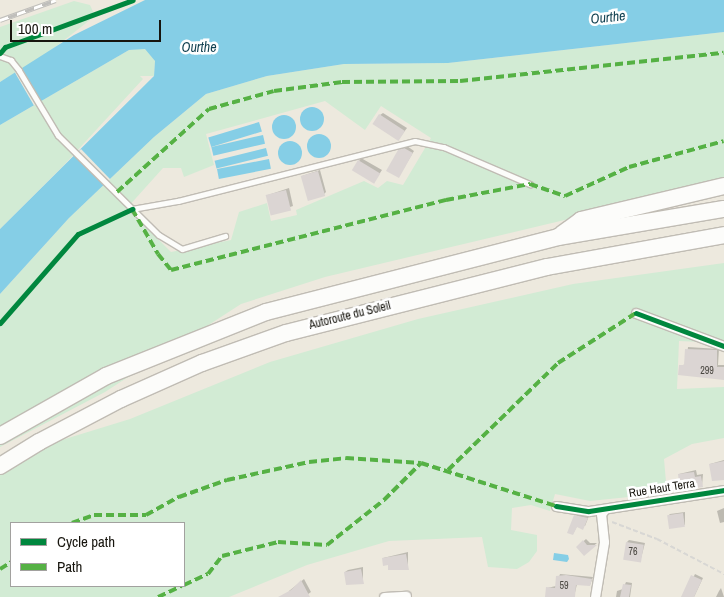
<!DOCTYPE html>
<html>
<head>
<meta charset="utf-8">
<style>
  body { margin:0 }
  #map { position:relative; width:724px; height:597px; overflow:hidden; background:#ede9de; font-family:"Archivo Narrow",sans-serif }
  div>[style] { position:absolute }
  .green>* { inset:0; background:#d2ebd4 }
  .water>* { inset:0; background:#85cee6; transform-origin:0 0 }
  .round { border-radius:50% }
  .pier>* { inset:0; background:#ede9de; transform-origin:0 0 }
  .shadow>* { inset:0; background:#0003 }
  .building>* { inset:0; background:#dbd5d3; transform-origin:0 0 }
  .path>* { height:2px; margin-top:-1px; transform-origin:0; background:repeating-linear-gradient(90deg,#d8d7d4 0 5px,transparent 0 7.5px) }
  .roads { filter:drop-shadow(1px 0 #c0bcb4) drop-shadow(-1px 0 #c0bcb4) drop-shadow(0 1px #c0bcb4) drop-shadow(0 -1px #c0bcb4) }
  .lane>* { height:4.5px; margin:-2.25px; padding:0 2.25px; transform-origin:2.25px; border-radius:2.25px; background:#fcfcfa }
  .street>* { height:9px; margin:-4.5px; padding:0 4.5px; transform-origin:4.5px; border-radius:4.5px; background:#fcfcfa }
  .highway>* { height:16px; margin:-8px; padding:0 8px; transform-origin:8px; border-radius:8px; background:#fcfcfa }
  .rail>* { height:5px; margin-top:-2.5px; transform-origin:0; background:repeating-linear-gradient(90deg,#fff 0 9px,#bfbebb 0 18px); box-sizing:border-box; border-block:1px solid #bfbebb }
  .quiet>* { height:4px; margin-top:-2px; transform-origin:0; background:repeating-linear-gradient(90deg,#55b144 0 8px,transparent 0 12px) }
  .cycleway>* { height:5px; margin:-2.5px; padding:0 2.5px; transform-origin:2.5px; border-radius:2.5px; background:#00873e }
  span { translate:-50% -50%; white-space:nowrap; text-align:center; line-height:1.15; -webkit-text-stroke:5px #fff; paint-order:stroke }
  .number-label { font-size:10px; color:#4a4741 }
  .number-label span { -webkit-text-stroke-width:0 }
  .street-label { font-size:12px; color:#17150e }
  .water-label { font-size:14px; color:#0f3f4f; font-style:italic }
  .legend { position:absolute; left:10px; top:522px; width:175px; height:65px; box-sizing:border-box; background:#fff; border:1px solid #a2a19f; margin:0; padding:6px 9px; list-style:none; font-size:15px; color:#17150e }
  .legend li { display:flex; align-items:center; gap:10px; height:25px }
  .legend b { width:25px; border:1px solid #a2a19f }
  .scale { position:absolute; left:10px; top:20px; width:151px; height:22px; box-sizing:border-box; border:2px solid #17150e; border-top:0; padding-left:6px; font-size:15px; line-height:18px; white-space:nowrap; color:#17150e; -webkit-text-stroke:4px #fff; paint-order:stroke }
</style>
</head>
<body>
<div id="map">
  <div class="green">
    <div style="clip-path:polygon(74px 1px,90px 5px,95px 16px,44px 56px,0 82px,0 27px)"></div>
    <div style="clip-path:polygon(evenodd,724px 32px,724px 182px,325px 277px,241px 304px,105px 392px,0 447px,0 294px,69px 218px,154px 137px,206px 94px,267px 76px,344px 64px,448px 63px,724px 32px,325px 101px,365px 130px,381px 106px,431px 138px,403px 185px,387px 181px,378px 188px,364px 181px,296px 210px,297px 215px,271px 221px,267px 203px,239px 212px,231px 240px,171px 252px,127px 208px,163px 168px,181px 168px,184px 177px,214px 165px,206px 134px,325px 101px)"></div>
    <div style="clip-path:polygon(145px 48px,155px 61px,154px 76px,140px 76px,143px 79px,63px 166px,0 229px,0 125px,129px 50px)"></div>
    <div style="clip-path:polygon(evenodd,724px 263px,724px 343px,679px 341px,677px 389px,724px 387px,724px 438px,692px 444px,664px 459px,667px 493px,590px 501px,555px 494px,550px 511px,531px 505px,512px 508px,511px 530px,537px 535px,537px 551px,529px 562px,517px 569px,488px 567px,482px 537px,389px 541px,307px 565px,229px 597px,0 597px,0 459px,130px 419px,270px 362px,418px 319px,573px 284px,724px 263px,11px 523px,184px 523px,184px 586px,11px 586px,11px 523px)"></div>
  </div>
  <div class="water">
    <div style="clip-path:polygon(145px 0,724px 0,724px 32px,448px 63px,344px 64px,267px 76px,206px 94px,154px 137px,69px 218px,0 294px,0 229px,154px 76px,155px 61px,145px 49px,129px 50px,0 125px,0 82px,74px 35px)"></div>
    <div class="round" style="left:300px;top:107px;width:24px;height:24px"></div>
    <div class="round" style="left:272px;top:115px;width:24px;height:24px"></div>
    <div style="left:259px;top:122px;width:10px;height:53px;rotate:73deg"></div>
    <div class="round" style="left:307px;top:134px;width:24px;height:24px"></div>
    <div style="left:263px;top:135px;width:9px;height:53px;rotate:77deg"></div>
    <div class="round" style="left:278px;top:141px;width:24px;height:24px"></div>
    <div style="left:266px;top:148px;width:8px;height:53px;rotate:76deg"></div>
    <div style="left:269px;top:159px;width:10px;height:53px;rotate:79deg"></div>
    <div style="clip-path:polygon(554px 553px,568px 555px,569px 559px,567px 562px,553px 560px)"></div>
  </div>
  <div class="pier">
    <div style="left:21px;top:69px;width:38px;height:7px;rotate:60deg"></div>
    <div style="left:81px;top:149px;width:42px;height:8px;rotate:46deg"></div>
  </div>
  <div class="shadow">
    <div style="clip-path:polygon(383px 113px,407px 128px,401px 136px,380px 115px)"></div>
    <div style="clip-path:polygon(407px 146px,414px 151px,399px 176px,399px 150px)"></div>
    <div style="clip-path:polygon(361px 158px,382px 170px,376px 179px,354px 169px)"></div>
    <div style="clip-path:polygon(320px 170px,326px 192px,324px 194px,302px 176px)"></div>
    <div style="clip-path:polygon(289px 188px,293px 206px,272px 213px,268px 195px)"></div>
    <div style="clip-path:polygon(688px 347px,719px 349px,718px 365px,724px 365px,724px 378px,680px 366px,686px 364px)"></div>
    <div style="clip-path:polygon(724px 460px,724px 478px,710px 464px)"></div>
    <div style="clip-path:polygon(696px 470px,697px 475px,703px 474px,702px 486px,679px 474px)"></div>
    <div style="clip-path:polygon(724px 508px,724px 522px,720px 523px,717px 511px)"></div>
    <div style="clip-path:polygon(685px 512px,685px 525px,668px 516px,670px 514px)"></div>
    <div style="clip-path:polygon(578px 513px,589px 516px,585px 526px,577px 526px,573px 534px)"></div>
    <div style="clip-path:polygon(586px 539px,590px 543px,597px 543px,584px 554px,577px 547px)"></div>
    <div style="clip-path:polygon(629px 540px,645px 543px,640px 562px,627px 542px)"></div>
    <div style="clip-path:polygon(408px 552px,408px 569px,389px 564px,383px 558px)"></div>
    <div style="clip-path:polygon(363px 567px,363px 583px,345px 572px,348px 570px)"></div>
    <div style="clip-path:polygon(560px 574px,593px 577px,590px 585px,577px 584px,574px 597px,549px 597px,547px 588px,556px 586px)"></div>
    <div style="clip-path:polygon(695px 574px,703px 578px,694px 597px,683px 597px)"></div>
    <div style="clip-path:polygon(304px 579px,311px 592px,304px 597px,288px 597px,289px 591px)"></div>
    <div style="clip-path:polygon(626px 582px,632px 583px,630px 597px,616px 597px,617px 591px,623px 589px)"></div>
    <div style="clip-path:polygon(721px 588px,724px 597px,716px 597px,719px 591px)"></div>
  </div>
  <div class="building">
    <div style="left:379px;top:114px;width:31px;height:12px;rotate:33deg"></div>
    <div style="clip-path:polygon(404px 148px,413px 153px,399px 178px,386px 171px,398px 150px)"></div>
    <div style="left:358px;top:160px;width:26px;height:12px;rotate:31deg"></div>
    <div style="left:318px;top:171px;width:26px;height:18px;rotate:74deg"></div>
    <div style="left:286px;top:190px;width:21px;height:21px;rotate:76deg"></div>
    <div style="clip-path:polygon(685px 349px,717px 350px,717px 367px,724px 367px,724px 380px,678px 375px,679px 365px,684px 365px)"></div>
    <div style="clip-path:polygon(724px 461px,724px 480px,712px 481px,709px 464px)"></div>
    <div style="clip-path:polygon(694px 472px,695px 477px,701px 476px,703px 487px,680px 490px,678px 474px)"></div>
    <div style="left:683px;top:513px;width:14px;height:16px;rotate:82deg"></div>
    <div style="clip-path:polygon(574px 515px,588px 518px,583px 530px,577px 527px,573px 535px,567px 533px)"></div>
    <div style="clip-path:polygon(583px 540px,587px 545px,597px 545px,584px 556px,576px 547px)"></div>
    <div style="left:626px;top:542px;width:18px;height:18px;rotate:9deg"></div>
    <div style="clip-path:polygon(406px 554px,409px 570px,388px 570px,388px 565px,383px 566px,382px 558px)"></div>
    <div style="clip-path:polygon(361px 569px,364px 584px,346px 585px,344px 572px)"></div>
    <div style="clip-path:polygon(566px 575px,592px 579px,590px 586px,576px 585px,575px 597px,545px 597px,546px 587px,555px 588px,556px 576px)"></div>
    <div style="clip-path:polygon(691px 575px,702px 580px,694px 597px,681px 597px)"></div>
    <div style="clip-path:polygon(301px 580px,310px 597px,278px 597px,291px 590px)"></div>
    <div style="clip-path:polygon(623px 584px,631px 585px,629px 597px,620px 597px)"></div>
  </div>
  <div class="path">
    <div style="left:612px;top:522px;width:48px;rotate:20.7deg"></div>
    <div style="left:657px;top:539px;width:76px;rotate:27.6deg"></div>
  </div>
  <div class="roads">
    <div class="lane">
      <div style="left:0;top:56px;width:12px;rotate:20deg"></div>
      <div style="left:11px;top:60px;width:13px;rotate:51deg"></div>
      <div style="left:19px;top:70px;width:76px;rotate:59deg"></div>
      <div style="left:58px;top:135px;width:142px;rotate:44.7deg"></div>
      <div style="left:159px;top:235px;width:27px;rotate:31deg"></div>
      <div style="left:182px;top:249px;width:45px;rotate:-16.8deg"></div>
      <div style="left:132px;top:209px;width:47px;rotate:-9.9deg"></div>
      <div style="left:178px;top:201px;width:244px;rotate:-14.2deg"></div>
      <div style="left:415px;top:141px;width:30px;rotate:12deg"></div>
      <div style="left:444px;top:147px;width:94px;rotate:23.3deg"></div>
    </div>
    <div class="street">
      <div style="left:636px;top:313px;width:94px;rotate:20.6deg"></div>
      <div style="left:556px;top:506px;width:33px;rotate:9deg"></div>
      <div style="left:589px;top:511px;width:137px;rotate:-8.8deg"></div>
      <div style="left:384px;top:597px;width:22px;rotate:-3deg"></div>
      <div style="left:595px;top:597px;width:56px;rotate:-80.7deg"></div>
      <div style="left:604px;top:542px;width:28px;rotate:-96deg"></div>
      <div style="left:601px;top:514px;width:5px;rotate:-53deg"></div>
    </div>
    <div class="highway">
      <div style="left:562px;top:234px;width:24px;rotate:-36deg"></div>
      <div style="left:581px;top:220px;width:147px;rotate:-13.4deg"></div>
      <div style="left:0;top:436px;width:122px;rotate:-29.5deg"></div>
      <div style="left:106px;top:376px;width:172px;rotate:-21.8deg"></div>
      <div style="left:266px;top:312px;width:301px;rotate:-14.4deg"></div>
      <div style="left:558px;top:237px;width:168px;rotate:-9.6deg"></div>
      <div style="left:0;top:466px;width:46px;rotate:-31.6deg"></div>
      <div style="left:39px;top:442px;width:93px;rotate:-27.7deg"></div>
      <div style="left:121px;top:399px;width:89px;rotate:-24deg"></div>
      <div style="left:202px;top:363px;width:89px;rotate:-19.7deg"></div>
      <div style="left:286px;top:333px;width:269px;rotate:-14.2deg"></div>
      <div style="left:547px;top:267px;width:180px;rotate:-10.2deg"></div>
    </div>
  </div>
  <div class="rail">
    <div style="left:0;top:20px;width:59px;rotate:-19.7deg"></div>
  </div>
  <div class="quiet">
    <div style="left:117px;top:192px;width:124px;rotate:-42.1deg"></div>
    <div style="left:209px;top:109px;width:67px;rotate:-15.5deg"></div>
    <div style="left:274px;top:91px;width:69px;rotate:-7.5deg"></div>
    <div style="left:342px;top:82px;width:118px;rotate:-0.5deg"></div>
    <div style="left:460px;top:81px;width:265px;rotate:-6.1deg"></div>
    <div style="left:132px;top:209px;width:52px;rotate:60deg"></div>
    <div style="left:158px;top:254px;width:21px;rotate:51deg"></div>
    <div style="left:171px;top:270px;width:284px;rotate:-14.3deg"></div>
    <div style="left:446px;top:200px;width:86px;rotate:-10.8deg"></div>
    <div style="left:530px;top:184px;width:37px;rotate:19deg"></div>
    <div style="left:565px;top:196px;width:70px;rotate:-24.4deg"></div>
    <div style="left:629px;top:167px;width:98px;rotate:-15.3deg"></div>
    <div style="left:448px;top:470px;width:153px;rotate:-44.2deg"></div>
    <div style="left:558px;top:363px;width:93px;rotate:-32.7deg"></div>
    <div style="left:72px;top:523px;width:23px;rotate:-20deg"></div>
    <div style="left:94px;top:515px;width:52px"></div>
    <div style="left:146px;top:515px;width:38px;rotate:-29deg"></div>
    <div style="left:179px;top:497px;width:51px;rotate:-19.5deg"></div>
    <div style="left:227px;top:480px;width:84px;rotate:-12.4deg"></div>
    <div style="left:309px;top:462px;width:37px;rotate:-6deg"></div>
    <div style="left:346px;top:458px;width:75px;rotate:3.8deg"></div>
    <div style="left:421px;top:463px;width:142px;rotate:17.7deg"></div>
    <div style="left:0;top:569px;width:13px;rotate:-32deg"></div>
    <div style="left:184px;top:585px;width:26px;rotate:-25deg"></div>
    <div style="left:208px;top:574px;width:23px;rotate:-52deg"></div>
    <div style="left:222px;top:556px;width:58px;rotate:-14deg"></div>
    <div style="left:278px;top:542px;width:49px;rotate:3.5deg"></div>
    <div style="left:327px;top:545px;width:73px;rotate:-38.3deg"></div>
    <div style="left:384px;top:500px;width:52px;rotate:-45deg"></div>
    <div style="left:158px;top:597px;width:26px;rotate:-25deg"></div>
  </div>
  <div class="cycleway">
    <div style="left:0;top:53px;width:8px;rotate:-50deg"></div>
    <div style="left:5px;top:47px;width:136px;rotate:-20.2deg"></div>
    <div style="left:636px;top:313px;width:94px;rotate:20.6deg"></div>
    <div style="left:0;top:323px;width:118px;rotate:-48.8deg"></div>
    <div style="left:78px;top:234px;width:60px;rotate:-24.8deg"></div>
    <div style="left:556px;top:506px;width:33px;rotate:9deg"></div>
    <div style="left:589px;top:511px;width:137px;rotate:-8.8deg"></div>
  </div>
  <div class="number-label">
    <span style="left:707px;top:371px">299</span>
    <span style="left:633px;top:552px">76</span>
    <span style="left:564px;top:586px">59</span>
  </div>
  <div class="street-label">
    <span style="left:350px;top:316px;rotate:-14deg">Autoroute du Soleil</span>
    <span style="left:662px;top:489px;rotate:-9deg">Rue Haut Terra</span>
  </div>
  <div class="water-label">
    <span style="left:608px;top:17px;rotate:-6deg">Ourthe</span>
    <span style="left:199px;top:47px">Ourthe</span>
  </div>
  <ul class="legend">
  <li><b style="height:6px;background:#00873e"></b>Cycle path</li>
  <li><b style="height:6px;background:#55b144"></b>Path</li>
  </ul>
  <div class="scale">100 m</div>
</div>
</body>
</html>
